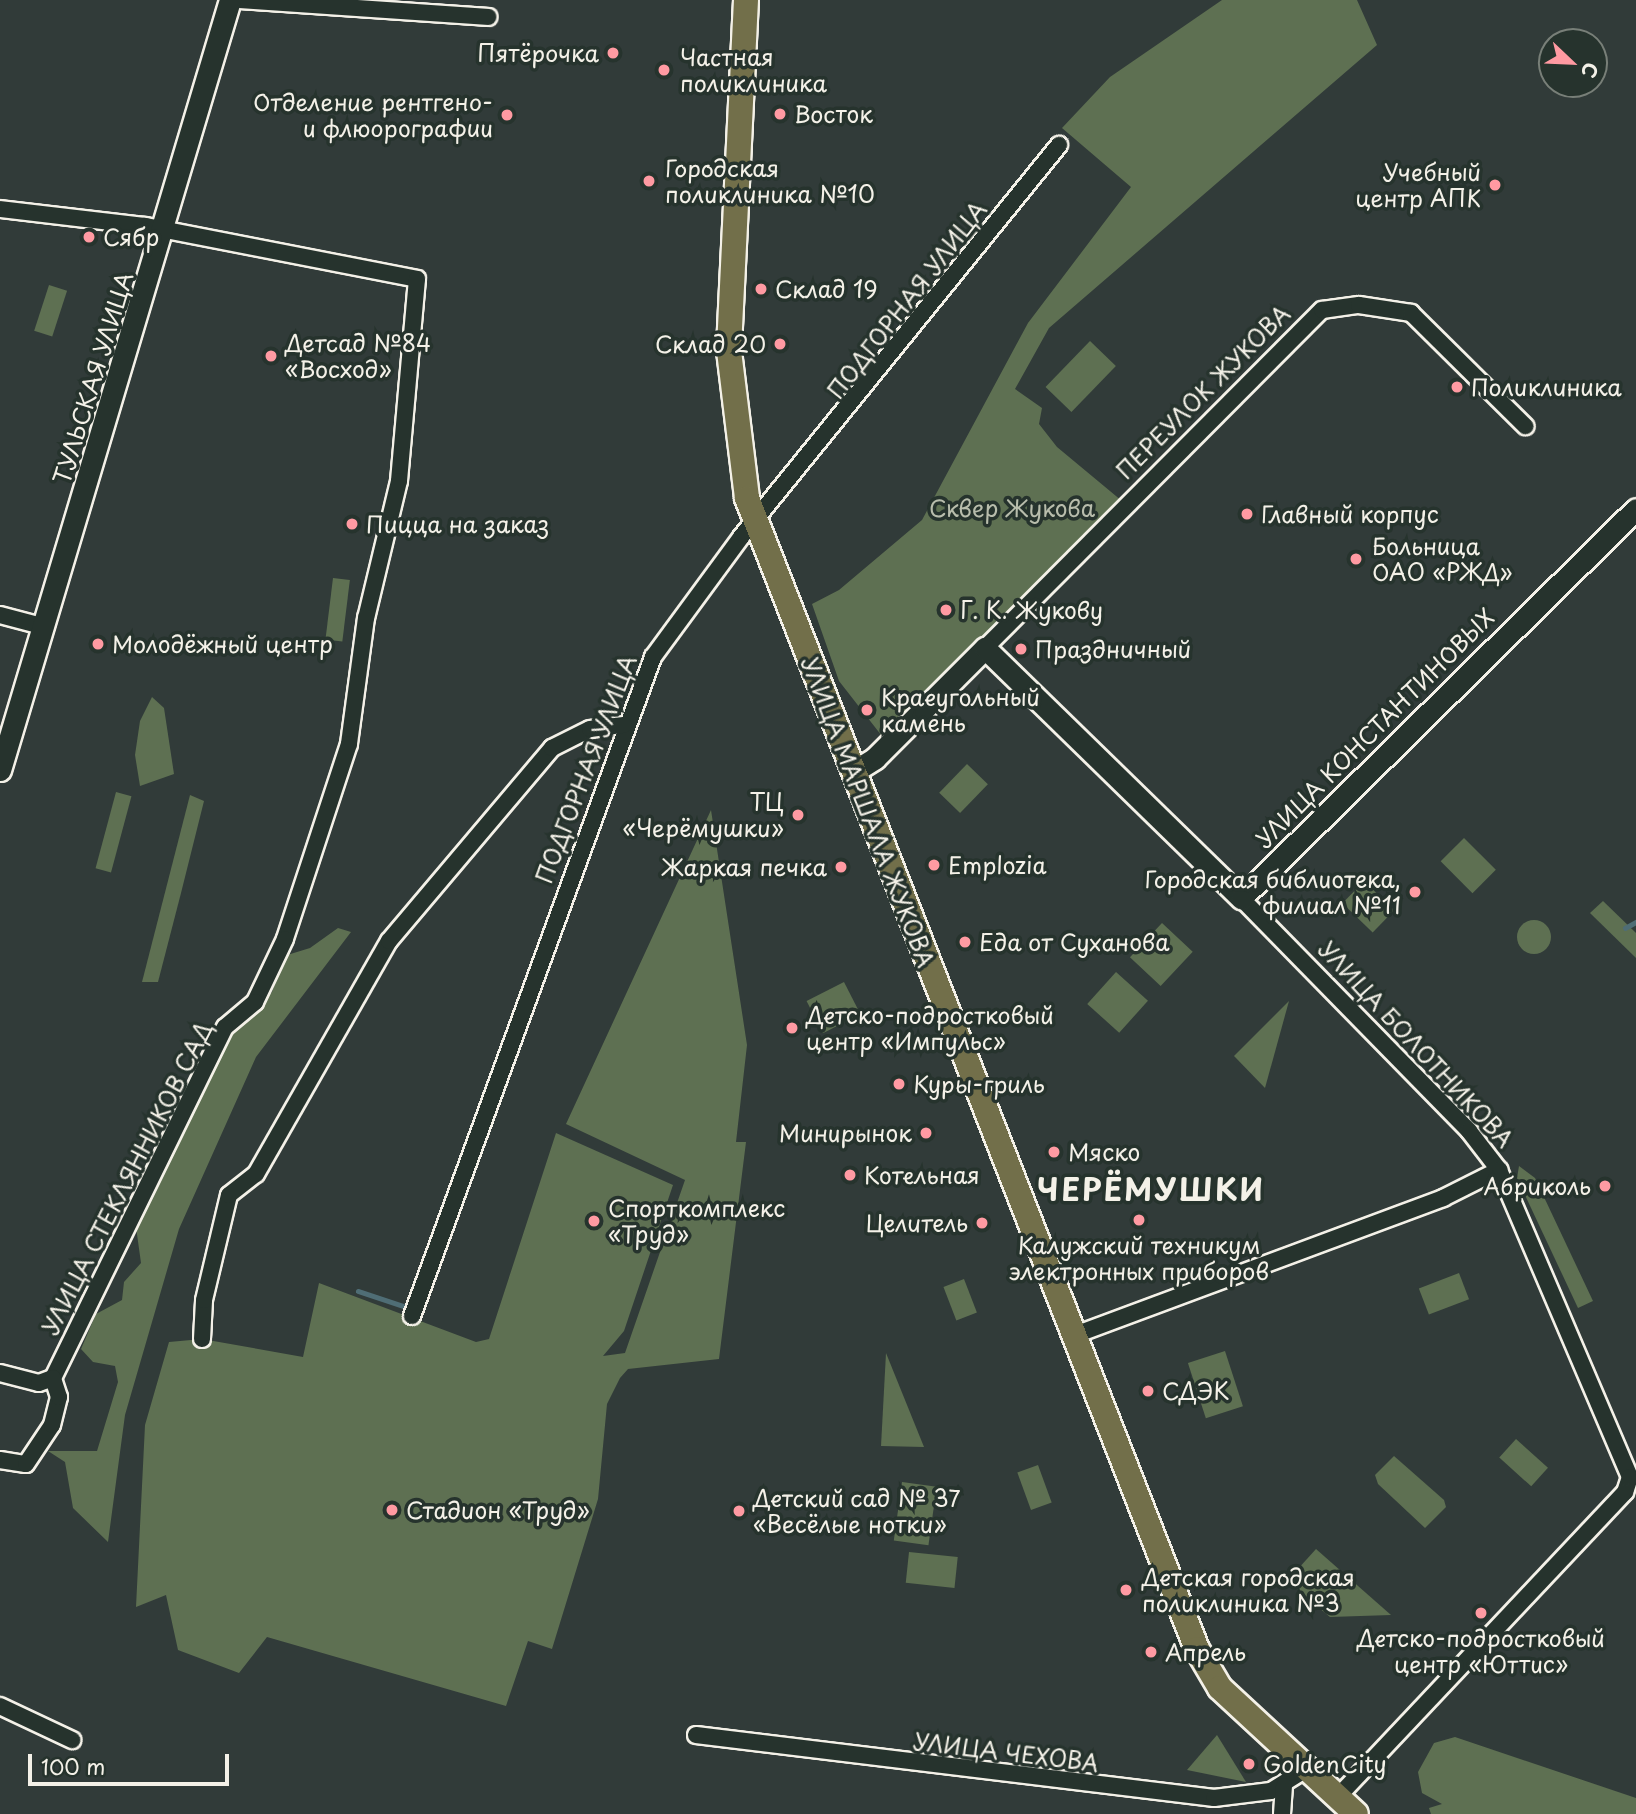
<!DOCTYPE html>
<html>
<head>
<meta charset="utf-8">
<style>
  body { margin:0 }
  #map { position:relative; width:1636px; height:1814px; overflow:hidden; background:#313b39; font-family:"Playpen Sans",sans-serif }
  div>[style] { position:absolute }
  .green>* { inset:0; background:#5e7052; transform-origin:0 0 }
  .round { border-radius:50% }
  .stream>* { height:4.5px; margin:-2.25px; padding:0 2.25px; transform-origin:2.25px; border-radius:2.25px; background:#4f6d75 }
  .roads { filter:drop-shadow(2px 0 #f4f1e8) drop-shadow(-2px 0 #f4f1e8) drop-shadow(0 2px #f4f1e8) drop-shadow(0 -2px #f4f1e8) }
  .street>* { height:16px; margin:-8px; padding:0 8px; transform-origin:8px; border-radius:8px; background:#26332d }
  .secondary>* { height:21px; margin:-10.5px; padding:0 10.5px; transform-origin:10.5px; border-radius:10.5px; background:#26332d }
  .primary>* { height:24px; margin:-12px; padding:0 12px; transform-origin:12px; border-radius:12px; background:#726f4a }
  .dots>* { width:19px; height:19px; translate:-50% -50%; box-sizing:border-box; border:4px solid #26332d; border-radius:50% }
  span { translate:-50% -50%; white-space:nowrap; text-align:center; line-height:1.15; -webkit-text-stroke:7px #26332d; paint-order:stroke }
  .poi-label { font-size:23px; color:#f4f1e8 }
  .right { translate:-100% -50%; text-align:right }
  .left { translate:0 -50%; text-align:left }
  .street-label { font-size:23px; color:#f4f1e8 }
  .park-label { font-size:23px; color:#b8bdac }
  .district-label { font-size:30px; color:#f4f1e8; font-weight:700; letter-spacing:2px }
  .north { position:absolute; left:1538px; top:28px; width:70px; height:70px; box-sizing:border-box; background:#26332d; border:2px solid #787f78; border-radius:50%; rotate:113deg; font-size:19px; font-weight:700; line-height:28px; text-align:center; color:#f4f1e8 }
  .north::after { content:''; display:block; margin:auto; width:24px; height:32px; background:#ff9aa2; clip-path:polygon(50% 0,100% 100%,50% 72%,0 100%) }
  .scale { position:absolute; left:28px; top:1754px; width:201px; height:32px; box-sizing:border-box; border:4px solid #f4f1e8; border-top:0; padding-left:9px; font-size:21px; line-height:24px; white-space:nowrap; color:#f4f1e8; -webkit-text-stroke:5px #26332d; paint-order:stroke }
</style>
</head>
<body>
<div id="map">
  <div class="green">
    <div style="clip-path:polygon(1222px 0,1357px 0,1377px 45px,1049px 328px,1015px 389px,1042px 408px,1039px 424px,1057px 447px,1122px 501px,885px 740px,839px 681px,812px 604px,839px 590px,922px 520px,1028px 323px,1131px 187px,1062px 128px,1110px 77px)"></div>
    <div style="left:49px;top:285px;width:19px;height:48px;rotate:18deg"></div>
    <div style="left:1090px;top:341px;width:36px;height:64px;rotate:44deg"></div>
    <div style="left:333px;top:578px;width:17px;height:62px;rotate:7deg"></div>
    <div style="clip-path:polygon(152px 697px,164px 708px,174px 774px,140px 786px,135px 755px,140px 721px)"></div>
    <div style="left:967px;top:764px;width:29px;height:40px;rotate:44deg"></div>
    <div style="left:116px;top:792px;width:16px;height:79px;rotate:15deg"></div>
    <div style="clip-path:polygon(190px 795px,204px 801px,181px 893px,158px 982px,142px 982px)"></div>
    <div style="clip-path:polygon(711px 810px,747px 1045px,736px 1142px,746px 1142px,719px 1359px,628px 1369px,620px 1378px,607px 1404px,598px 1499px,552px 1649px,528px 1641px,506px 1706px,267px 1637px,239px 1673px,178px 1650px,166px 1595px,136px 1607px,145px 1425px,169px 1342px,202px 1339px,303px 1357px,319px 1283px,476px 1342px,489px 1339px,556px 1133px,673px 1185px,624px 1331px,603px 1356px,625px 1353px,685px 1180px,566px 1124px)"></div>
    <div style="left:1464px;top:838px;width:45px;height:33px;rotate:45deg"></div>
    <div style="left:1364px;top:881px;width:42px;height:31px;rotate:44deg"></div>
    <div style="clip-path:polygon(1603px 901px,1636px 933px,1636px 958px,1590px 913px)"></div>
    <div class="round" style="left:1517px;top:920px;width:34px;height:34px"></div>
    <div style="left:1162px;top:923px;width:42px;height:47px;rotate:43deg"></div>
    <div style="clip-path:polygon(338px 928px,351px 932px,256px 1057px,179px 1229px,125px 1415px,108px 1542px,73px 1508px,65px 1462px,48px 1451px,97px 1451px,118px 1382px,115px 1366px,93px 1362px,81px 1349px,96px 1314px,122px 1300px,124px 1282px,141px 1263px,136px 1227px,235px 1029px,272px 992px,284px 956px,310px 948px)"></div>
    <div style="left:1116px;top:972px;width:43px;height:43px;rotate:42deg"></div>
    <div style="left:844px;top:982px;width:36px;height:42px;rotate:63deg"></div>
    <div style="clip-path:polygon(1289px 1001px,1265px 1088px,1234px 1056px)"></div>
    <div style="clip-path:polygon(1519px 1166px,1535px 1178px,1593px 1301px,1578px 1308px,1517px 1178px)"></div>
    <div style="left:1459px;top:1273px;width:28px;height:43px;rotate:69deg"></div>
    <div style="left:964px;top:1279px;width:36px;height:22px;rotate:69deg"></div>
    <div style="left:1225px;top:1351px;width:58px;height:39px;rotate:72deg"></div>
    <div style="clip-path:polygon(886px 1353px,924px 1447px,881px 1446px)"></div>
    <div style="left:1516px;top:1439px;width:43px;height:25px;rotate:42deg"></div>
    <div style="clip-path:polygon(1394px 1456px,1444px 1500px,1446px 1507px,1425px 1528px,1378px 1484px,1375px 1475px)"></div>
    <div style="left:1038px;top:1465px;width:40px;height:22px;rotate:70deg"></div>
    <div style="left:902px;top:1482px;width:35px;height:59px;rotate:8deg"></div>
    <div style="clip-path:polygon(1316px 1549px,1391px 1615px,1330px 1617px,1287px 1581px)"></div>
    <div style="left:909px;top:1552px;width:49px;height:31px;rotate:6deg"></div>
    <div style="clip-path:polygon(1217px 1735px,1246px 1782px,1187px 1770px)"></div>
    <div style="clip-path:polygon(1455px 1737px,1636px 1798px,1636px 1814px,1431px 1814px,1429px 1808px,1442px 1804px,1422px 1793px,1418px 1772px,1434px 1743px)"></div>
  </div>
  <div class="stream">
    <div style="left:1625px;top:928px;width:13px;rotate:-29deg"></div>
    <div style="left:358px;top:1291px;width:47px;rotate:18.4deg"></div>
  </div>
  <div class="roads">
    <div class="street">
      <div style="left:240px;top:0;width:249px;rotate:3.9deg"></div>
      <div style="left:0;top:209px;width:146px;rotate:6.7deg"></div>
      <div style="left:145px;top:226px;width:277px;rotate:11deg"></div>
      <div style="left:417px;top:279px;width:203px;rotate:95.1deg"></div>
      <div style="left:399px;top:481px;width:141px;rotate:103.5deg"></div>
      <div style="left:366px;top:618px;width:127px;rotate:97.7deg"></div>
      <div style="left:349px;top:744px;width:205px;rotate:108.2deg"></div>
      <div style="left:285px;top:939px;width:70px;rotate:115.5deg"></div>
      <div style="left:255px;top:1002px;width:39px;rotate:140deg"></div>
      <div style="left:225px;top:1027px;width:391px;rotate:116.1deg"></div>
      <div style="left:0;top:615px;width:47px;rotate:14.9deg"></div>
      <div style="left:985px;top:648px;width:477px;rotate:-45.1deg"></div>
      <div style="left:1322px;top:310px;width:37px;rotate:-8deg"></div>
      <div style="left:1359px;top:305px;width:53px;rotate:8.7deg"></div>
      <div style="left:1411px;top:313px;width:161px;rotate:44.7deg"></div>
      <div style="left:1241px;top:898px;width:326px;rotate:45.6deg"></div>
      <div style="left:1469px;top:1131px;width:49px;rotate:52.4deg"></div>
      <div style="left:1499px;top:1170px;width:334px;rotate:66.9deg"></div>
      <div style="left:1630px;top:1477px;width:16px;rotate:108deg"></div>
      <div style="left:1625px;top:1492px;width:422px;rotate:133.3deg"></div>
      <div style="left:412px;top:1316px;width:702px;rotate:-69.91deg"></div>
      <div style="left:653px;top:657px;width:149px;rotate:-53.7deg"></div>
      <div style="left:741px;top:537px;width:505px;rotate:-50.95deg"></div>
      <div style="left:1075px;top:1335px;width:393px;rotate:-20.4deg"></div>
      <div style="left:1443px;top:1198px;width:63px;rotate:-26.6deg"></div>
      <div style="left:202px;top:1339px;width:39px;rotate:-87deg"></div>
      <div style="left:204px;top:1300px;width:108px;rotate:-76.6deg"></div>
      <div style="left:229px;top:1195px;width:34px;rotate:-38deg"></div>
      <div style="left:256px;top:1174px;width:268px;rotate:-60.3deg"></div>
      <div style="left:389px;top:941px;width:253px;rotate:-49.8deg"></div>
      <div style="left:552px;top:748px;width:42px;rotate:-26.6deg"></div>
      <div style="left:590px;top:729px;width:34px;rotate:-7deg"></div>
      <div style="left:0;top:1373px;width:40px;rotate:14.4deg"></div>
      <div style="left:39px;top:1383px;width:15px;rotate:-20deg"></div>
      <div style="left:0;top:1460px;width:26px;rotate:9deg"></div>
      <div style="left:26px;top:1464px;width:47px;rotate:-56.3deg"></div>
      <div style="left:52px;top:1425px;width:29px;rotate:-76deg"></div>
      <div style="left:59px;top:1397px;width:20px;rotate:-108deg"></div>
      <div style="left:0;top:1706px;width:80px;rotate:25.3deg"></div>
      <div style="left:696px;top:1735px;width:522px;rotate:6.93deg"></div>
      <div style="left:1214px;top:1798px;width:57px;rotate:-7deg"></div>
      <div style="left:1271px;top:1791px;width:40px;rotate:-32deg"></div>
      <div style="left:1282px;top:1814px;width:28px;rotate:-86deg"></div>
    </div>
    <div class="secondary">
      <div style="left:0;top:770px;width:804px;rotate:-73.37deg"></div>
      <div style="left:853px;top:772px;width:26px;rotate:-32deg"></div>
      <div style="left:875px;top:758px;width:156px;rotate:-45deg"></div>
      <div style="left:985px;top:648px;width:358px;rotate:44.3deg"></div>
      <div style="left:1241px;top:898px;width:554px;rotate:-44.56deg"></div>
    </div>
    <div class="primary">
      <div style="left:746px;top:0;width:351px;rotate:92.8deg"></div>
      <div style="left:729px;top:351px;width:148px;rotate:83deg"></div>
      <div style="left:747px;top:498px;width:1236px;rotate:68.65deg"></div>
      <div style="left:1197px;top:1649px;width:45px;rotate:59.5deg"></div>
      <div style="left:1220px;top:1688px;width:185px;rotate:42.8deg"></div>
    </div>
  </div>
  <div class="dots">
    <div style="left:613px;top:53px;background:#ff9aa2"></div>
    <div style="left:664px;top:70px;background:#ff9aa2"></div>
    <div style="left:780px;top:114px;background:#ff9aa2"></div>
    <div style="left:507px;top:115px;background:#ff9aa2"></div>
    <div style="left:649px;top:181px;background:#ff9aa2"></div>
    <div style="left:1495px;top:185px;background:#ff9aa2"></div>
    <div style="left:89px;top:237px;background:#ff9aa2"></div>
    <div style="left:761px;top:289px;background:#ff9aa2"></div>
    <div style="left:780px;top:344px;background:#ff9aa2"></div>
    <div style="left:271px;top:356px;background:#ff9aa2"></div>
    <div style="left:1457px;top:387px;background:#ff9aa2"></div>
    <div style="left:1247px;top:514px;background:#ff9aa2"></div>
    <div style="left:352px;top:524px;background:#ff9aa2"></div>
    <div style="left:1356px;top:559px;background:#ff9aa2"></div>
    <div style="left:946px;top:610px;background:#ff9aa2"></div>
    <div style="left:98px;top:644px;background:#ff9aa2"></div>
    <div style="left:1021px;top:649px;background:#ff9aa2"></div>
    <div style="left:867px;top:710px;background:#ff9aa2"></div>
    <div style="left:798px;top:815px;background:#ff9aa2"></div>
    <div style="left:934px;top:865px;background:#ff9aa2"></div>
    <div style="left:841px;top:867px;background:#ff9aa2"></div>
    <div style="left:1415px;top:892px;background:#ff9aa2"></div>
    <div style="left:965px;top:942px;background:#ff9aa2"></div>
    <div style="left:792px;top:1028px;background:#ff9aa2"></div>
    <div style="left:899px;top:1084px;background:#ff9aa2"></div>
    <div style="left:926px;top:1133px;background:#ff9aa2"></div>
    <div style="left:1054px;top:1152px;background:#ff9aa2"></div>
    <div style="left:850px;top:1175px;background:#ff9aa2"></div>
    <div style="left:1605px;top:1186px;background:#ff9aa2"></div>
    <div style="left:1139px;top:1220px;background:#ff9aa2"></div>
    <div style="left:594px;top:1221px;background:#ff9aa2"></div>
    <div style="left:982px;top:1223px;background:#ff9aa2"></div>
    <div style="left:1148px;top:1391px;background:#ff9aa2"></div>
    <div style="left:392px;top:1510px;background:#ff9aa2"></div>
    <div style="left:739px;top:1511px;background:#ff9aa2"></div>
    <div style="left:1126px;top:1590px;background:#ff9aa2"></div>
    <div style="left:1481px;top:1613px;background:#ff9aa2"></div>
    <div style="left:1151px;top:1652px;background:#ff9aa2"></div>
    <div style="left:1249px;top:1764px;background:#ff9aa2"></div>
  </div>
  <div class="poi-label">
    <span class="right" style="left:599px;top:53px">Пятёрочка</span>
    <span class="left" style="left:680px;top:70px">Частная<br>поликлиника</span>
    <span class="right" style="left:493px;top:115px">Отделение рентгено-<br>и флюорографии</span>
    <span class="left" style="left:794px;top:114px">Восток</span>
    <span class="left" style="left:665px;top:181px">Городская<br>поликлиника №10</span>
    <span class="right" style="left:1481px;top:185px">Учебный<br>центр АПК</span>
    <span class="left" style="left:103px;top:237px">Сябр</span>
    <span class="left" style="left:775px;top:289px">Склад 19</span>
    <span class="left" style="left:285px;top:356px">Детсад №84<br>«Восход»</span>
    <span class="right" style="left:766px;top:344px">Склад 20</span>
    <span class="left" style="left:1471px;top:387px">Поликлиника</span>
    <span class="left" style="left:1261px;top:514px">Главный корпус</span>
    <span class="left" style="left:366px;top:524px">Пицца на заказ</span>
    <span class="left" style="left:1372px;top:559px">Больница<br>ОАО «РЖД»</span>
    <span class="left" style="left:960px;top:610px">Г. К. Жукову</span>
    <span class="left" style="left:112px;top:644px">Молодёжный центр</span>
    <span class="left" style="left:1035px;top:649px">Праздничный</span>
    <span class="left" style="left:881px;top:710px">Краеугольный<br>камень</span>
    <span class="right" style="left:784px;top:815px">ТЦ<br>«Черёмушки»</span>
    <span class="left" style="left:948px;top:865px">Emplozia</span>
    <span class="right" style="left:827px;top:867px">Жаркая печка</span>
    <span class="right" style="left:1401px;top:892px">Городская библиотека,<br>филиал №11</span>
    <span class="left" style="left:979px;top:942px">Еда от Суханова</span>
    <span class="left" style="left:806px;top:1028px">Детско-подростковый<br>центр «Импульс»</span>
    <span class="left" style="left:913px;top:1084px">Куры-гриль</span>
    <span class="right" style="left:912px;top:1133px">Минирынок</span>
    <span class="left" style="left:1068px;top:1152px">Мяско</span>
    <span class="left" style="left:864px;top:1175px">Котельная</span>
    <span class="right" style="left:1591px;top:1186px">Абриколь</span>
    <span class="left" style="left:608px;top:1221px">Спорткомплекс<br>«Труд»</span>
    <span class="right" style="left:968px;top:1223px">Целитель</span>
    <span style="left:1139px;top:1258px">Калужский техникум<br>электронных приборов</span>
    <span class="left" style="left:1162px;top:1391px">СДЭК</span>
    <span class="left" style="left:753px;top:1511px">Детский сад № 37<br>«Весёлые нотки»</span>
    <span class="left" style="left:406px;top:1510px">Стадион «Труд»</span>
    <span class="left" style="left:1142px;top:1590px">Детская городская<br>поликлиника №3</span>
    <span style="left:1481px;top:1651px">Детско-подростковый<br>центр «Юттис»</span>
    <span class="left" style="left:1165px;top:1652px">Апрель</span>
    <span class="left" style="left:1263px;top:1764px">GoldenCity</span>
  </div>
  <div class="street-label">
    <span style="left:907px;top:300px;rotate:-52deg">ПОДГОРНАЯ УЛИЦА</span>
    <span style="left:93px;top:378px;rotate:-73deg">ТУЛЬСКАЯ УЛИЦА</span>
    <span style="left:1203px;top:392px;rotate:-45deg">ПЕРЕУЛОК ЖУКОВА</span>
    <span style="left:1375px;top:728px;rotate:-45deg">УЛИЦА КОНСТАНТИНОВЫХ</span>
    <span style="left:586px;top:769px;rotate:-69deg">ПОДГОРНАЯ УЛИЦА</span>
    <span style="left:868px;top:812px;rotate:69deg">УЛИЦА МАРШАЛА ЖУКОВА</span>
    <span style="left:1416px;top:1044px;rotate:47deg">УЛИЦА БОЛОТНИКОВА</span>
    <span style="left:127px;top:1178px;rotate:-63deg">УЛИЦА СТЕКЛЯННИКОВ САД</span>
    <span style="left:1006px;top:1752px;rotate:7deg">УЛИЦА ЧЕХОВА</span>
  </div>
  <div class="park-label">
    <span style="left:1012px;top:508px">Сквер Жукова</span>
  </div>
  <div class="district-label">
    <span style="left:1151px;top:1189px">ЧЕРЁМУШКИ</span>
  </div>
  <div class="north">С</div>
  <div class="scale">100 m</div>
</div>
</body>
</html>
